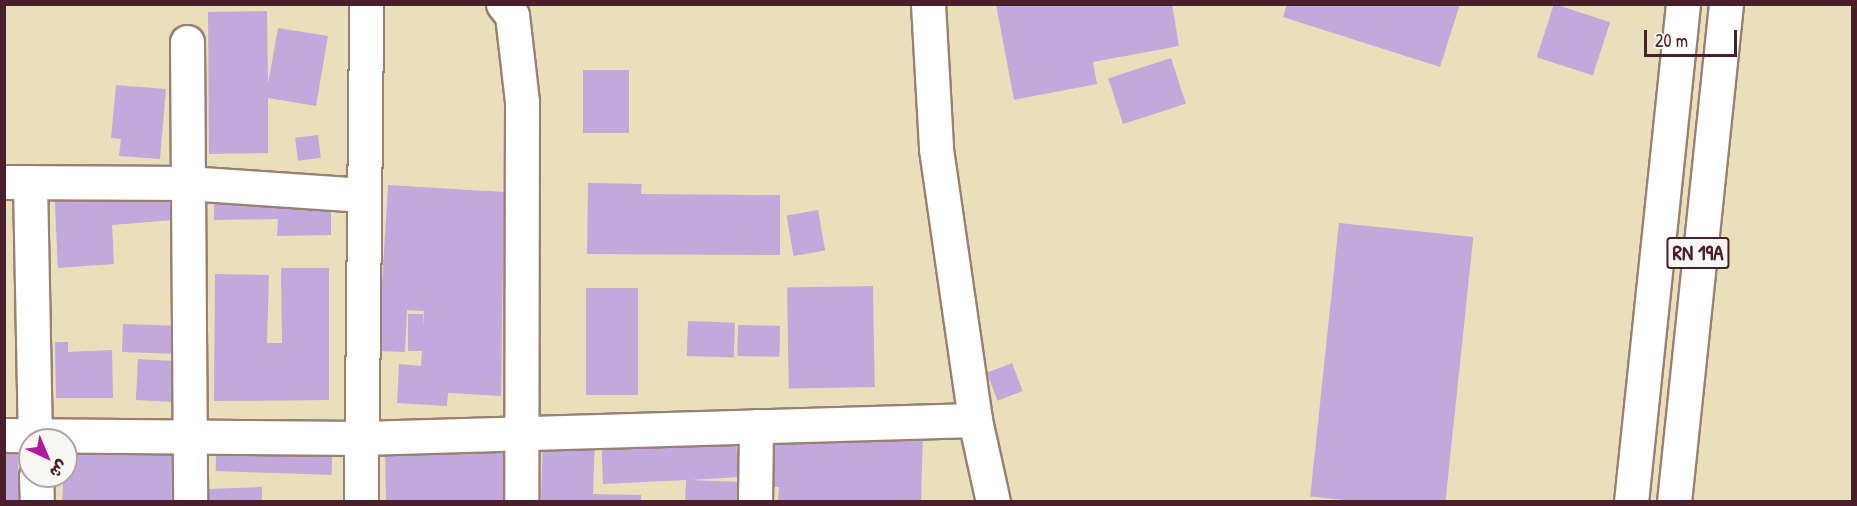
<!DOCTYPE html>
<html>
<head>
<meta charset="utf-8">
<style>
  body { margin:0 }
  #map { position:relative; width:1857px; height:506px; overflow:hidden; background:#eadfbb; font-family:"Patrick Hand","Playpen Sans Arabic",sans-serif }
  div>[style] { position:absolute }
  .building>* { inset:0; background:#c1a9dc; transform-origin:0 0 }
  .roads { filter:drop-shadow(2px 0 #9a7f73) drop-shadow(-2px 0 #9a7f73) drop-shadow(0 2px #9a7f73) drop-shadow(0 -2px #9a7f73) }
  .street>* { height:33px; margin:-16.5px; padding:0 16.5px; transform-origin:16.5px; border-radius:16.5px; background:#fff }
  .primary>* { height:33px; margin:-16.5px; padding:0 16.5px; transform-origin:16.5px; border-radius:16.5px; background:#fff }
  span { translate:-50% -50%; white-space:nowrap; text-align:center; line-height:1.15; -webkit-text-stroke:5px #f6f6f2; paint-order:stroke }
  .shield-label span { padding:2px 4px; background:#f6f6f2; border:2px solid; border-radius:4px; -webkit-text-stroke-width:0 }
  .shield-label { font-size:21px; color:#4a1f2b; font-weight:700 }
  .frame { position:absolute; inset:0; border:6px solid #4a1f2b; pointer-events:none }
  .north { position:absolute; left:18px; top:428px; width:60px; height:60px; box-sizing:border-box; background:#f6f6f2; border:2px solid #b1a0a2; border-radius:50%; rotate:136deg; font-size:16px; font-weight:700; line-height:24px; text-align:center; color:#4a1f2b }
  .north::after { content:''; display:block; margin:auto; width:21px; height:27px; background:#b5179e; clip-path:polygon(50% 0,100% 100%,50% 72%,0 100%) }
  .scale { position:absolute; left:1644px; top:30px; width:93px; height:27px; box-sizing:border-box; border:3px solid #4a1f2b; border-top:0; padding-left:8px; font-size:18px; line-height:21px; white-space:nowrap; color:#4a1f2b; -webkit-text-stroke:4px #f6f6f2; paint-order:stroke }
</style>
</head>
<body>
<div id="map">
  <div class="building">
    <div style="clip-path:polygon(996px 4px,1172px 4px,1179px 46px,1093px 62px,1097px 84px,1014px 100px)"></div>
    <div style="clip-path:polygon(1287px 4px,1460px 4px,1440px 67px,1283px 17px)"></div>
    <div style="left:1554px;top:4px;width:59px;height:56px;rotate:18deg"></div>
    <div style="clip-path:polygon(267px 11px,268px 84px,278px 28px,328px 36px,316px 106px,268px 98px,268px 153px,209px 154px,208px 12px)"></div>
    <div style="left:1171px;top:58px;width:48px;height:66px;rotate:72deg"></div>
    <div style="left:583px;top:70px;width:46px;height:63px"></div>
    <div style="clip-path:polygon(116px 85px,166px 89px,160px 159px,119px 156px,121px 139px,111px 138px)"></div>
    <div style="left:318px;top:135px;width:23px;height:23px;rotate:83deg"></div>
    <div style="clip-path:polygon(170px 178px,173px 220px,112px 225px,114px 264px,58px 268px,54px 186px)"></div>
    <div style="clip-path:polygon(331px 183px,331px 235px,277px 236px,278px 219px,214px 220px,214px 184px)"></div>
    <div style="clip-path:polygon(588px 183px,642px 184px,641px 194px,780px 195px,780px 255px,587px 254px)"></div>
    <div style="clip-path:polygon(388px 185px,504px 192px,501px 396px,448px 393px,447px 406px,397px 403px,399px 364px,421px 366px,422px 351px,408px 351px,408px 314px,423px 314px,423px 326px,424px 311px,407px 310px,405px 352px,378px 351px)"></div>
    <div style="left:818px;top:210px;width:41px;height:32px;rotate:80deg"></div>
    <div style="left:1339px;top:223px;width:135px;height:275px;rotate:6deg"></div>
    <div style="clip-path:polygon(281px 268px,329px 268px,329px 400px,214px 401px,215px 274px,269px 275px,267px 343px,282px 343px)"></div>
    <div style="left:873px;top:286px;width:101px;height:86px;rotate:89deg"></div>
    <div style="left:586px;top:288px;width:52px;height:107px"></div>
    <div style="left:688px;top:321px;width:47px;height:35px;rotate:2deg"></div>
    <div style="left:123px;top:324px;width:51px;height:28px;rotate:2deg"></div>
    <div style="left:738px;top:325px;width:42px;height:31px;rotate:1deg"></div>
    <div style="clip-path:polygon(55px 342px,68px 342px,68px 352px,112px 350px,113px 398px,56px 398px)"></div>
    <div style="left:138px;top:359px;width:37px;height:41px;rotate:3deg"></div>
    <div style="left:1012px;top:363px;width:30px;height:27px;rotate:69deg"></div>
    <div style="clip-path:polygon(507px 425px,507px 502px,386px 502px,385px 436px)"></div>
    <div style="clip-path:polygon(743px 429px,923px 432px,921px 502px,778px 502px,779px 487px,773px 487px,774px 440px,769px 464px,737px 457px,738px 477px,691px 480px,739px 482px,738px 502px,685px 502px,686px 480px,603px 484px,601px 437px,736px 431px,737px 456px)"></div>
    <div style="left:217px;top:431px;width:116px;height:40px;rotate:2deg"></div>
    <div style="clip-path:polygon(543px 437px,595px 439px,593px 494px,641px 495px,641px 502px,541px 502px)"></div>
    <div style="clip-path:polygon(147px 438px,147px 453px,175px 451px,177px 502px,62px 502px,66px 441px)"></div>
    <div style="clip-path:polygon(17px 439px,20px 502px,4px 502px,4px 440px)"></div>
    <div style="clip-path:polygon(262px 487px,262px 502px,209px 502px,208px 489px)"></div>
  </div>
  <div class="roads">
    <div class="street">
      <div style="left:503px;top:4px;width:14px;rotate:51deg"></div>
      <div style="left:512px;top:15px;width:88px;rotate:83.4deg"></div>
      <div style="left:522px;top:102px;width:400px;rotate:90.1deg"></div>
      <div style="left:928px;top:4px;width:145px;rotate:86.8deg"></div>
      <div style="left:936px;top:149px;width:274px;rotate:81.8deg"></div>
      <div style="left:975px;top:420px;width:84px;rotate:77.6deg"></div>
      <div style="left:187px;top:42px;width:460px;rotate:89.6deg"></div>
      <div style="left:4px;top:182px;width:183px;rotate:0.3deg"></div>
      <div style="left:187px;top:183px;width:177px;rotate:3.9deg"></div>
      <div style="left:30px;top:182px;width:258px;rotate:88.9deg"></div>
      <div style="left:4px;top:435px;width:358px;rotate:0.5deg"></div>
      <div style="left:362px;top:438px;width:613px;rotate:-1.68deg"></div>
      <div style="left:36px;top:476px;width:26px;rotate:88deg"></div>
      <div style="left:361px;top:502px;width:498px;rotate:-89.4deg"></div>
      <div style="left:755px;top:502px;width:76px;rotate:-89.2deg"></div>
    </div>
    <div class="primary">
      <div style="left:1631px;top:502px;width:501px;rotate:-84.04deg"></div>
      <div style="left:1674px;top:502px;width:501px;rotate:-84.04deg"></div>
    </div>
  </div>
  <div class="shield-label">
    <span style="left:1698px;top:253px">RN 19A</span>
  </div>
  <div class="frame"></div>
  <div class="north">ش</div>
  <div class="scale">20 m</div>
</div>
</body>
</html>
